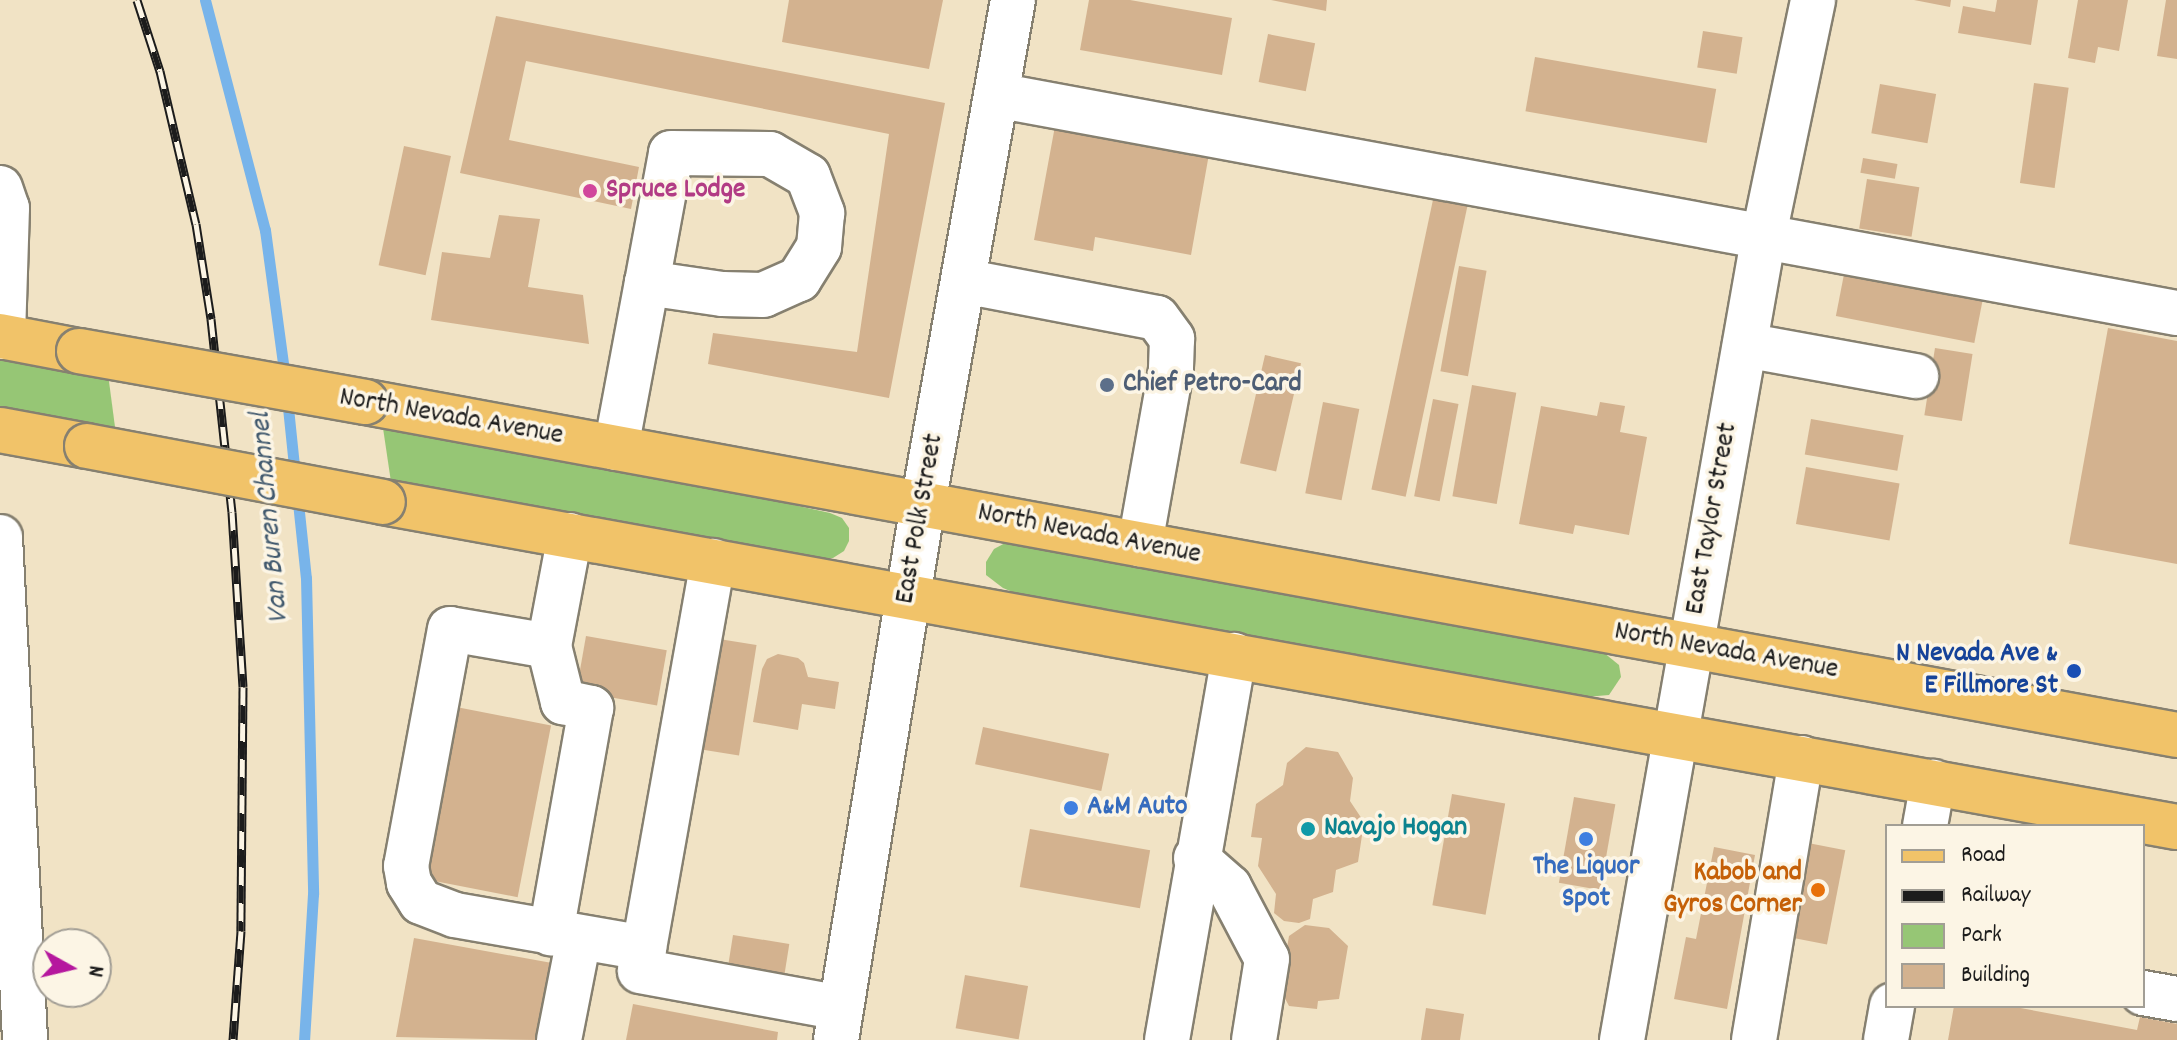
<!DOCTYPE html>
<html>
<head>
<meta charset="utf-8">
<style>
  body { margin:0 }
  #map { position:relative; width:2177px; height:1040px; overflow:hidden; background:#f1e3c5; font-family:Dekko,sans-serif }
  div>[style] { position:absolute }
  .green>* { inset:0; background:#96c675 }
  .stream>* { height:11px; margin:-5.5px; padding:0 5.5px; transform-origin:5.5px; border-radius:5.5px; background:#78b4ea }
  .building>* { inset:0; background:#d3b28f; transform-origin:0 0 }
  .roads { filter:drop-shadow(2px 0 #868070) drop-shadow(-2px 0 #868070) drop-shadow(0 2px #868070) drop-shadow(0 -2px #868070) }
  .minor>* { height:44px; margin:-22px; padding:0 22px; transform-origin:22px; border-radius:22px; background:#fff }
  .major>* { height:44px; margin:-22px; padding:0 22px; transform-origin:22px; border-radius:22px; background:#f1c369 }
  .rail>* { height:9px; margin-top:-4.5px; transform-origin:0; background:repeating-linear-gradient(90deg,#fcf5e5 0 18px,#1c1c1c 0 36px); box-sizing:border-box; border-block:2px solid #1c1c1c }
  .bridges { filter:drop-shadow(2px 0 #868070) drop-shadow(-2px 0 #868070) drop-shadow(0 2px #868070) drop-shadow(0 -2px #868070) }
  .major-bridge>* { height:44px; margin:-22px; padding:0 22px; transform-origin:22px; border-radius:22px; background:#f1c369 }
  .dots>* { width:22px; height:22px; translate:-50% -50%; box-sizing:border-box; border:4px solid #fcf5e5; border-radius:50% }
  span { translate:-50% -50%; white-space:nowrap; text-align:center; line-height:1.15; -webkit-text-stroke:7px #fcf5e5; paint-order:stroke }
  .hotel-label { font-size:28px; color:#b23c85; font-weight:700 }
  .left { translate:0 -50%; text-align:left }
  .service-label { font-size:28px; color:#4e5e75; font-weight:700 }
  .street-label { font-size:28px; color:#1c1c1c }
  .transit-label { font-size:28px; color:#164399; font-weight:700 }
  .right { translate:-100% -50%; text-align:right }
  .shop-label { font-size:28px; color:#366cbe; font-weight:700 }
  .culture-label { font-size:28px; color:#0d838f; font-weight:700 }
  .food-label { font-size:28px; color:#c56008; font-weight:700 }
  .water-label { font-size:30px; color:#41596e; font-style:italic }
  .legend { position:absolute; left:1885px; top:824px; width:260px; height:184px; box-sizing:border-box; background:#fcf5e5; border:2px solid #a29e95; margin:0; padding:10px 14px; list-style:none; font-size:24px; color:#1c1c1c }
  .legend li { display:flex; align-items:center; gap:16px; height:40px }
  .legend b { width:40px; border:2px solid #a29e95 }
  .north { position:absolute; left:32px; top:928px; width:80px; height:80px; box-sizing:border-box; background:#fcf5e5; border:2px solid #a29e95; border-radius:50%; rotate:98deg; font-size:22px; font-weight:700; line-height:32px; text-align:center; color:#1c1c1c }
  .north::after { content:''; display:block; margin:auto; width:28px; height:36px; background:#b5179e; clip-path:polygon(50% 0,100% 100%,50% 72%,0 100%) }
</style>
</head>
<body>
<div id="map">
  <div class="green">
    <div style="clip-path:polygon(0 353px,108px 374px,115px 427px,0 406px)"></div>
    <div style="clip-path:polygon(383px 428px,659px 475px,830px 513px,842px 518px,849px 528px,849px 541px,844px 551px,833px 558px,821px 558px,391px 482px)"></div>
    <div style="clip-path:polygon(1007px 542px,1603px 652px,1619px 665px,1621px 677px,1609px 695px,1586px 697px,1020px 595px,1003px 588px,986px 575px,986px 562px,994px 549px)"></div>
  </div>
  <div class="stream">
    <div style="left:205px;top:0;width:238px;rotate:75.4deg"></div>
    <div style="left:265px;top:230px;width:148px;rotate:82.3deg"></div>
    <div style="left:287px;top:398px;width:78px;rotate:84.1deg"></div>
    <div style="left:297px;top:493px;width:85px;rotate:84deg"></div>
    <div style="left:306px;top:578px;width:316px;rotate:88.7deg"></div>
    <div style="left:313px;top:894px;width:146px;rotate:93.5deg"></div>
  </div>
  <div class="building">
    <div style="clip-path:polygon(789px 0,943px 0,929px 69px,782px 42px)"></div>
    <div style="clip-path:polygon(1089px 0,1130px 0,1232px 18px,1222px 75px,1080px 50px)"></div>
    <div style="clip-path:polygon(1271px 0,1327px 0,1326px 11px)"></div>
    <div style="clip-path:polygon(1914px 0,1951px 0,1950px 7px)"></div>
    <div style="clip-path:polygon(1997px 0,2038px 0,2031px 45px,1958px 33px,1963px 6px,1995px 12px)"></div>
    <div style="clip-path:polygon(2078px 0,2128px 0,2119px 51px,2098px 47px,2095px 63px,2068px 58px)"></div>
    <div style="clip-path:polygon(2166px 0,2177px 0,2177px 59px,2157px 56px)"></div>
    <div style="clip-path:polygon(496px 16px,945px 103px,889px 398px,708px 364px,713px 333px,857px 352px,889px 134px,526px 61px,509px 140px,639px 167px,631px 209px,460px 173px)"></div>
    <div style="left:1703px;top:31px;width:40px;height:37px;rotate:9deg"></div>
    <div style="left:1268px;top:34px;width:48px;height:49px;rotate:11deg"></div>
    <div style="left:1535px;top:57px;width:184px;height:55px;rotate:10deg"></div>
    <div style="left:2034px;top:83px;width:35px;height:101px;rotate:8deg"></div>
    <div style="left:1880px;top:84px;width:57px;height:50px;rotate:10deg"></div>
    <div style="clip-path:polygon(1055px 126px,1209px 154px,1191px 255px,1095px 237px,1093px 251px,1034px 240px)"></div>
    <div style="left:404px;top:146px;width:48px;height:122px;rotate:12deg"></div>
    <div style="left:1863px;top:158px;width:35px;height:15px;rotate:10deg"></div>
    <div style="left:1867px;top:179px;width:53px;height:50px;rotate:9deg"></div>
    <div style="left:1434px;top:195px;width:35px;height:301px;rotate:12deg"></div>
    <div style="clip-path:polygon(499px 215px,540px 219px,528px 287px,583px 295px,589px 344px,431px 320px,442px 252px,490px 258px)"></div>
    <div style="left:1846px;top:264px;width:141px;height:53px;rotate:11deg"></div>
    <div style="left:1459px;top:266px;width:28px;height:107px;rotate:10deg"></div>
    <div style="clip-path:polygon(2108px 328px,2177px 341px,2177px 564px,2069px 544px)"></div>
    <div style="left:1935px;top:348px;width:38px;height:68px;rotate:9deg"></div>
    <div style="left:1265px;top:355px;width:37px;height:111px;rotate:13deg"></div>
    <div style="left:1472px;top:385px;width:45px;height:113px;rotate:10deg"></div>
    <div style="left:1433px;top:399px;width:26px;height:99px;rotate:11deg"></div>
    <div style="left:1323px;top:402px;width:37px;height:93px;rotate:11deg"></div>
    <div style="clip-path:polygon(1600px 402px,1625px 406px,1620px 432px,1647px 437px,1629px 535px,1575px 525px,1573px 534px,1519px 524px,1541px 406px,1597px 416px)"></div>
    <div style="left:1811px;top:419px;width:94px;height:36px;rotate:10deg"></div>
    <div style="left:1806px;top:467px;width:95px;height:58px;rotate:10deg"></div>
    <div style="left:586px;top:636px;width:82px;height:56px;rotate:10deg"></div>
    <div style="left:719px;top:639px;width:38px;height:112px;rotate:9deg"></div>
    <div style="clip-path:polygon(778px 654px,798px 658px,804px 663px,808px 677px,839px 682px,835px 709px,802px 704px,798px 730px,753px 722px,762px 669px,767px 659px)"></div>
    <div style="left:446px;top:705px;width:107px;height:175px;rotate:11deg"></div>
    <div style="left:983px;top:727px;width:129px;height:38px;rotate:12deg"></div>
    <div style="clip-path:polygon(1306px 747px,1338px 752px,1353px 778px,1350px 801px,1364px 822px,1358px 862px,1336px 870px,1333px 892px,1313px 899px,1310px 919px,1299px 923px,1284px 921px,1274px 913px,1276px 894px,1258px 866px,1262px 838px,1251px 837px,1256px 804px,1283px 785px,1287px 763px)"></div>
    <div style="left:1452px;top:794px;width:54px;height:113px;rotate:10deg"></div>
    <div style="left:1574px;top:797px;width:42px;height:87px;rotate:10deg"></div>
    <div style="left:1030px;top:829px;width:122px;height:59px;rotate:10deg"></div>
    <div style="left:1808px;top:843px;width:38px;height:96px;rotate:11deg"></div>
    <div style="clip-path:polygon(1714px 847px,1755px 855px,1727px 1009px,1674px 999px,1686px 937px,1696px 939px)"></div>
    <div style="clip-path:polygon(1305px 925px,1329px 928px,1348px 946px,1339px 999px,1318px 1001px,1317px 1009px,1289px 1006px,1280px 989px,1289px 936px)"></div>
    <div style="left:733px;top:935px;width:57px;height:38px;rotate:9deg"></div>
    <div style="clip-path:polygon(414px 938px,552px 963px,537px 1040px,396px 1037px)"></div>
    <div style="left:965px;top:975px;width:64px;height:54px;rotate:10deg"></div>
    <div style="clip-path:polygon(633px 1004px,778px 1032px,777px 1040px,626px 1040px)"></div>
    <div style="clip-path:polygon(1954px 1006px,2010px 1006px,2137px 1030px,2140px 1017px,2177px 1024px,2177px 1040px,1948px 1040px)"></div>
    <div style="clip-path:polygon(1426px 1008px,1464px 1014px,1460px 1040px,1421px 1040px)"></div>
  </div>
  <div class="roads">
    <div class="minor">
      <div style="left:996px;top:95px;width:1201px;rotate:10.46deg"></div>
      <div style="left:0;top:188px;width:21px;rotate:71deg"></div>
      <div style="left:7px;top:208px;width:129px;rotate:91.8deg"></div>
      <div style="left:963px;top:281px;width:197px;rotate:10.8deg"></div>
      <div style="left:1157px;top:318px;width:26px;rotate:54deg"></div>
      <div style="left:1172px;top:339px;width:31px;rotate:92deg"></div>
      <div style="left:1171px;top:370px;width:177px;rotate:100.1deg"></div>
      <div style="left:1745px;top:345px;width:174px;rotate:10.3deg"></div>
      <div style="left:616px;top:448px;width:168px;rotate:-79.4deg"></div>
      <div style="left:647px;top:283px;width:132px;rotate:-79.5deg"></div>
      <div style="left:671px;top:153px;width:99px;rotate:0.6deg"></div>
      <div style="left:770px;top:154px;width:44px;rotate:30.1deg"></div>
      <div style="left:808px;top:176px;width:40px;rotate:69deg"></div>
      <div style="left:822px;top:213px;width:34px;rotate:95deg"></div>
      <div style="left:819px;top:247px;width:38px;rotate:122deg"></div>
      <div style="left:799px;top:279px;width:39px;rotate:156deg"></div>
      <div style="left:763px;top:295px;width:41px;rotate:-178.6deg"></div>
      <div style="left:722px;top:294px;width:76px;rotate:-171.7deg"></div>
      <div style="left:570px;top:535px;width:113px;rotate:100.7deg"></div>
      <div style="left:549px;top:646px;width:100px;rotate:-170.3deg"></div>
      <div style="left:450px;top:629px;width:241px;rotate:100.5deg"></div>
      <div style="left:406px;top:866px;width:17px;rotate:80deg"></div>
      <div style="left:409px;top:883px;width:22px;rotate:58deg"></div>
      <div style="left:421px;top:902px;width:36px;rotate:21deg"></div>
      <div style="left:455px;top:915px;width:192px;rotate:9.9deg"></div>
      <div style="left:0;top:537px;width:504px;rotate:87.15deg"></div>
      <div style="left:713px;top:561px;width:416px;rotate:100.1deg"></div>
      <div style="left:640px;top:971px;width:204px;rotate:10.4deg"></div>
      <div style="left:549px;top:646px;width:58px;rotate:76deg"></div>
      <div style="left:563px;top:702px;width:29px;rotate:12deg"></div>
      <div style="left:591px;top:708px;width:229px;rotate:100.1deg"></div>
      <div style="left:1925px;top:826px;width:45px;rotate:-79.7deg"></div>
      <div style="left:1196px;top:858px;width:44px;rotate:41.3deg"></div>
      <div style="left:1229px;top:887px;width:81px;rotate:62.2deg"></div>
      <div style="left:1267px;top:959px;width:82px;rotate:99.1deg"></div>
      <div style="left:2143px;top:993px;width:35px;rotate:10deg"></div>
      <div style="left:559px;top:1040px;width:104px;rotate:-78.9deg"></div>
      <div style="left:836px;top:1040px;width:543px;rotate:-80.78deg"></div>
      <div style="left:923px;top:504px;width:512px;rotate:-79.88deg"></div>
      <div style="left:1167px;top:1040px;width:391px;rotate:-80.1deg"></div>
      <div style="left:1622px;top:1040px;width:817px;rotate:-80deg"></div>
      <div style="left:1764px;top:235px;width:240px;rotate:-78.2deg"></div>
      <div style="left:1754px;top:1040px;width:286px;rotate:-80.5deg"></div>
      <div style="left:1886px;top:1040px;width:35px;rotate:-80deg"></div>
    </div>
    <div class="major">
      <div style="left:0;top:336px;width:80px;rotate:10.8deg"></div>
      <div style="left:366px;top:402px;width:1841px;rotate:10.42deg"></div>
      <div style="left:0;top:430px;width:88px;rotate:10.4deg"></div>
      <div style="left:383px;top:502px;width:1823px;rotate:10.27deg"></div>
    </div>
  </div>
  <div class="rail">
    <div style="left:137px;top:0;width:75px;rotate:72.1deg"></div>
    <div style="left:160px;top:71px;width:157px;rotate:76.8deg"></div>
    <div style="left:196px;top:224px;width:96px;rotate:81deg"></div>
    <div style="left:211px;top:319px;width:194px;rotate:83.8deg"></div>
    <div style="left:232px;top:512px;width:175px;rotate:86.4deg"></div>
    <div style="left:243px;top:687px;width:244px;rotate:90.5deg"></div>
    <div style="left:241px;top:931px;width:109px;rotate:94.2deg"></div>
  </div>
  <div class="bridges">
    <div class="major-bridge">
      <div style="left:79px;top:351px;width:291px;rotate:10.1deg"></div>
      <div style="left:87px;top:446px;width:301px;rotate:10.7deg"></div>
    </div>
  </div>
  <div class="dots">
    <div style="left:590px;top:191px;background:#d1479c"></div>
    <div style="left:1107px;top:385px;background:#5c6f8a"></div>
    <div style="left:2074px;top:671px;background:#1a4fb4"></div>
    <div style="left:1071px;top:808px;background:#3f7fe0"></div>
    <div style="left:1308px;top:829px;background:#0f9aa8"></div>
    <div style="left:1586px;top:839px;background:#3f7fe0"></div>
    <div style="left:1818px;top:890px;background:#e8710a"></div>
  </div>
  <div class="hotel-label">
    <span class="left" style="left:606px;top:191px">Spruce Lodge</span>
  </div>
  <div class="service-label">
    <span class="left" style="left:1123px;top:385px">Chief Petro-Card</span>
  </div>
  <div class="street-label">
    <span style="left:451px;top:418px;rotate:10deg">North Nevada Avenue</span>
    <span style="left:921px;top:519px;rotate:-80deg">East Polk Street</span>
    <span style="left:1713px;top:519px;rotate:-80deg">East Taylor Street</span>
    <span style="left:1089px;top:535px;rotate:11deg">North Nevada Avenue</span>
    <span style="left:1726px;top:652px;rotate:10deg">North Nevada Avenue</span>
  </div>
  <div class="transit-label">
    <span class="right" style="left:2058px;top:671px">N Nevada Ave &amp;<br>E Fillmore St</span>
  </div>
  <div class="shop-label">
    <span class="left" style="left:1087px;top:808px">A&amp;M Auto</span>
    <span style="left:1586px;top:884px">The Liquor<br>Spot</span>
  </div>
  <div class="culture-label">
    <span class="left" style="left:1324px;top:829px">Navajo Hogan</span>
  </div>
  <div class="food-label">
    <span class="right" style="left:1802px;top:890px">Kabob and<br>Gyros Corner</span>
  </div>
  <div class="water-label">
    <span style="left:272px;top:518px;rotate:-95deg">Van Buren Channel</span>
  </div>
  <ul class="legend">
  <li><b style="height:10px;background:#f1c369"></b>Road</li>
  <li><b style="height:10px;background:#1c1c1c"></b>Railway</li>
  <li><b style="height:22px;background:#96c675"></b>Park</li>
  <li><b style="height:22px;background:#d3b28f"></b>Building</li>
  </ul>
  <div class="north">N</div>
</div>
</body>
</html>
